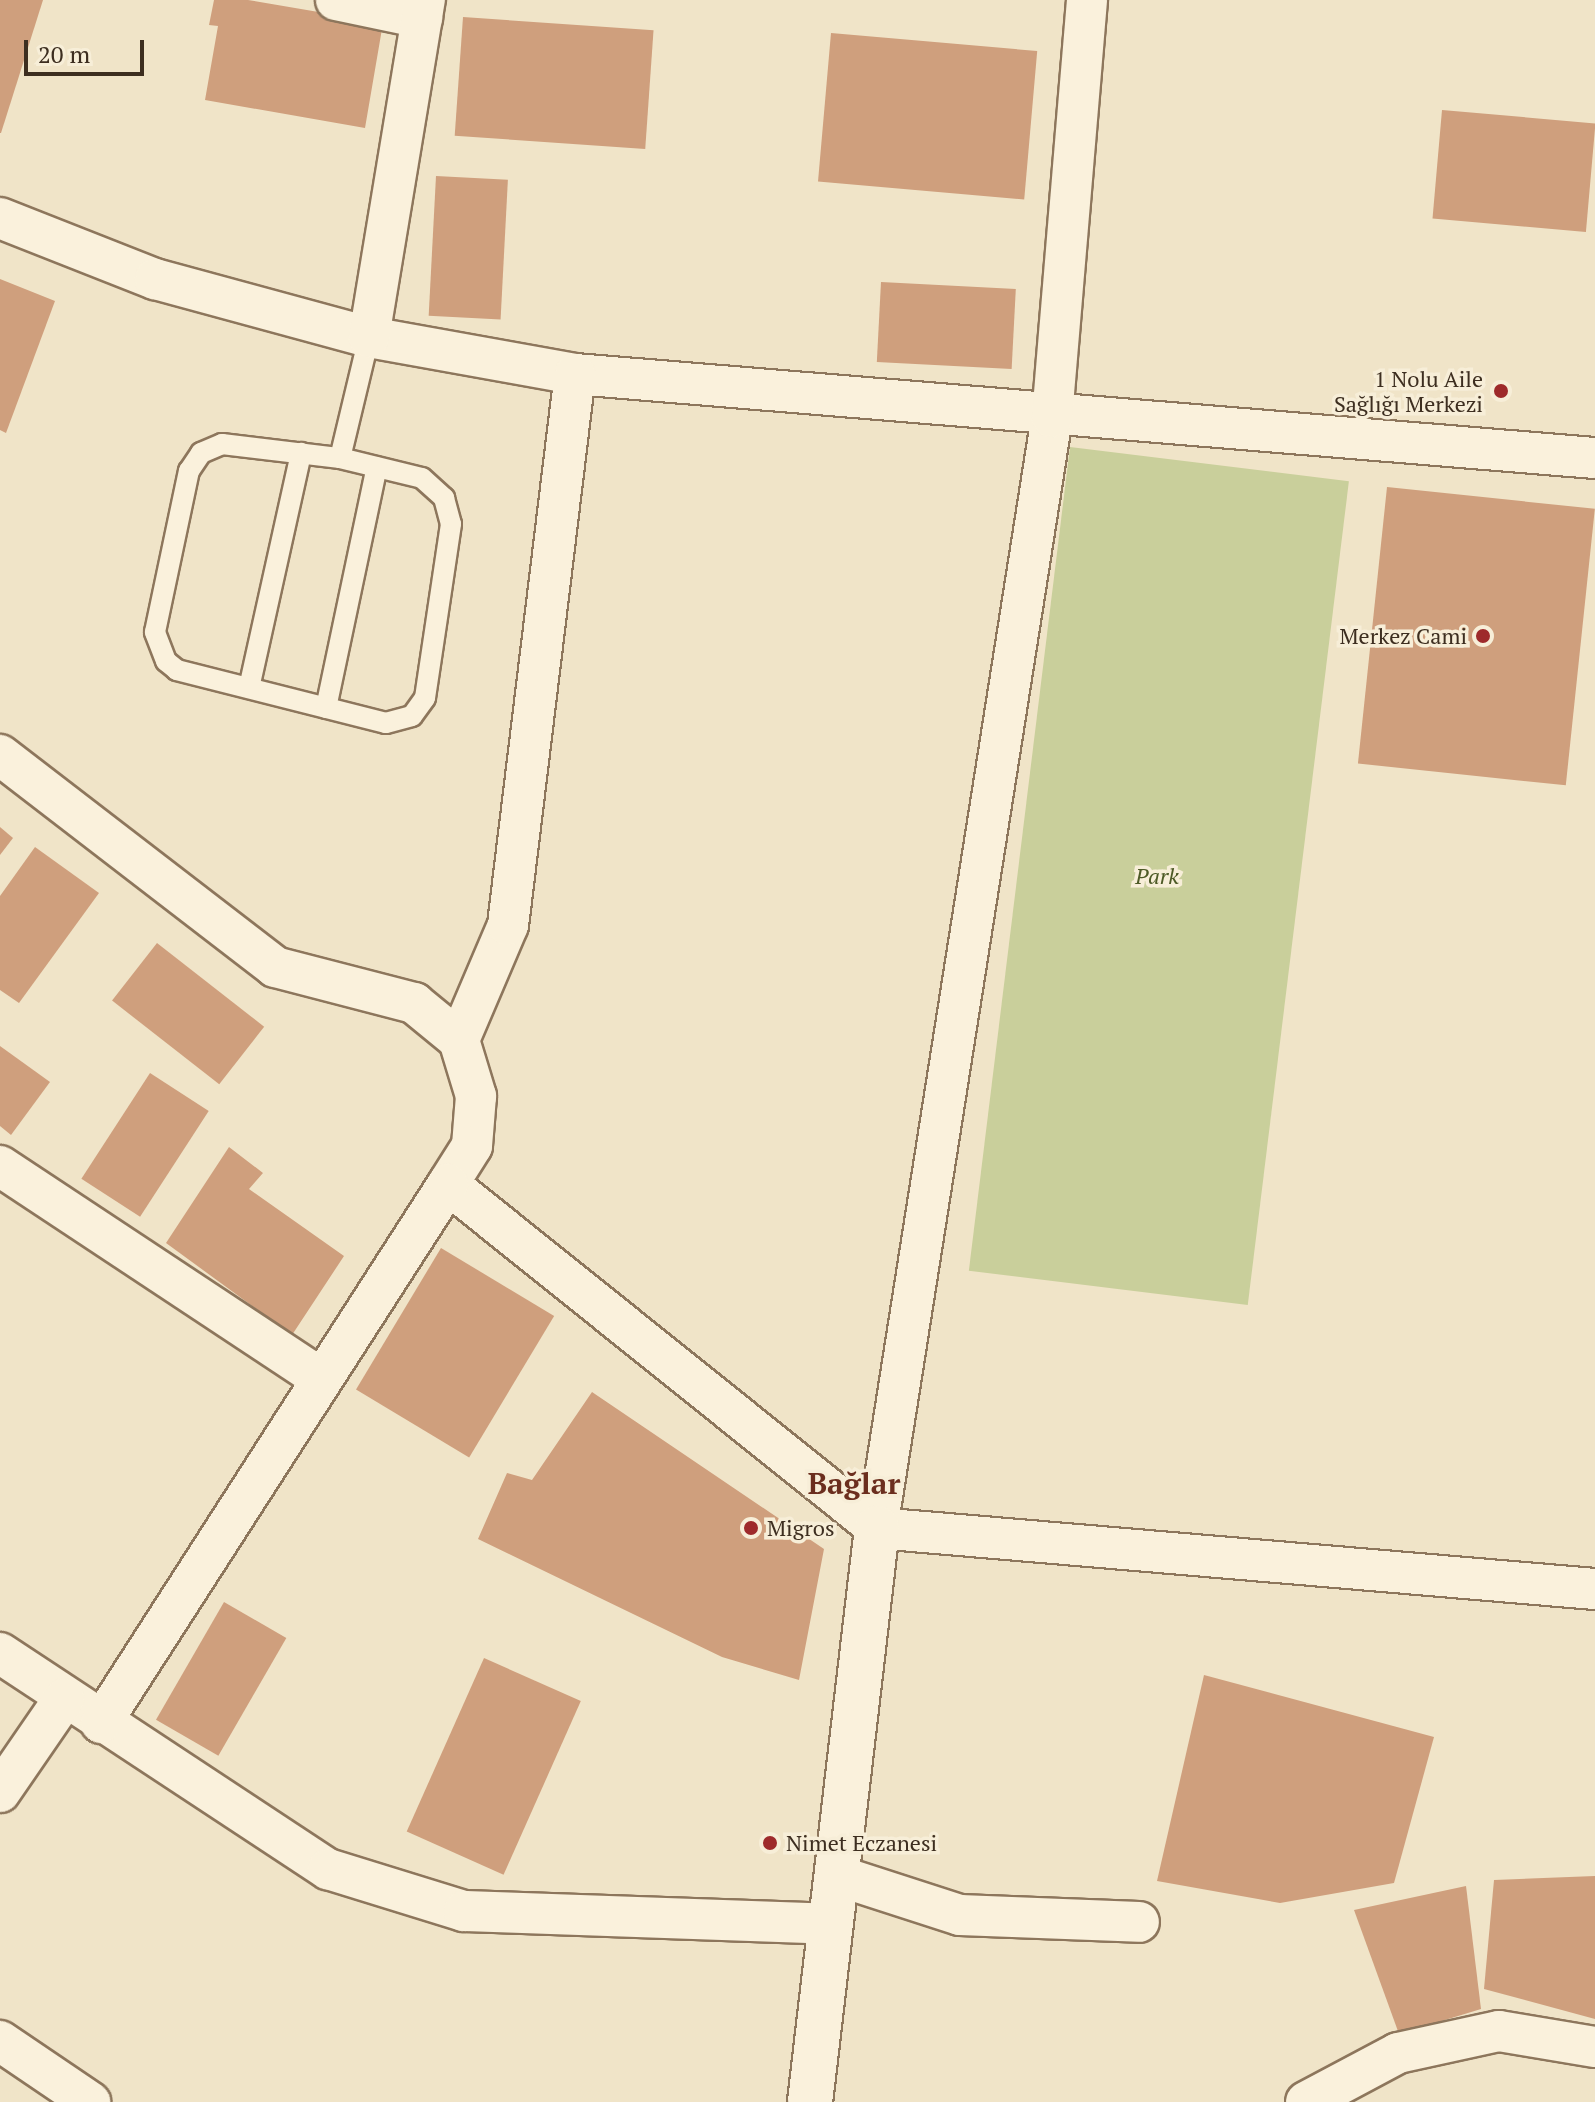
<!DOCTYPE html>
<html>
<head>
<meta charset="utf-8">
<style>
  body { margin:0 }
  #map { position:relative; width:1595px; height:2102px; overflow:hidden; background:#f0e4c8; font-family:"PT Serif",serif }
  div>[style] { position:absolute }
  .green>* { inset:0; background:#c9cf9b; transform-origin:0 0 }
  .building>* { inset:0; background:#cf9f7d; transform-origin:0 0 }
  .roads { filter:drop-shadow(2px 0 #8d765c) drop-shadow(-2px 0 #8d765c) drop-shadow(0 2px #8d765c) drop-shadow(0 -2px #8d765c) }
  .service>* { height:20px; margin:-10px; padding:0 10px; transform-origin:10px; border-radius:10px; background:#faf1dc }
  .minor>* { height:40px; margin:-20px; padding:0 20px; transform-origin:20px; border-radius:20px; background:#faf1dc }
  .tertiary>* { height:44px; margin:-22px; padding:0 22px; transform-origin:22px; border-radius:22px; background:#faf1dc }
  .dots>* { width:22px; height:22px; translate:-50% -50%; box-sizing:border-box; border:4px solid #f7eed8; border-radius:50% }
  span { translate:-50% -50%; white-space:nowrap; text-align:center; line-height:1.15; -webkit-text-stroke:7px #f7eed8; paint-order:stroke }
  .poi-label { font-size:22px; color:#3d2e20 }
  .right { translate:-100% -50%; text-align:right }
  .left { translate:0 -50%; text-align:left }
  .park-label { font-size:22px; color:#4d5a26; font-style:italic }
  .district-label { font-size:30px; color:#6b2e1e; font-weight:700 }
  .scale { position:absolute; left:24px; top:40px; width:120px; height:36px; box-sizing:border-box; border:4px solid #3d2e20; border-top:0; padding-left:10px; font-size:24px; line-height:28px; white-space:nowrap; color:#3d2e20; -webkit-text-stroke:6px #f7eed8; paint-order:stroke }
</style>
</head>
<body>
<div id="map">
  <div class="green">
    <div style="left:1070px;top:447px;width:281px;height:830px;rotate:7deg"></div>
  </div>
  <div class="building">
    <div style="clip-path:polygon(0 0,43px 0,1px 133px,0 133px)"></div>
    <div style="clip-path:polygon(214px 0,248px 0,383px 23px,365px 128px,205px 100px,218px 26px,209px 25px)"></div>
    <div style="left:463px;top:17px;width:191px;height:119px;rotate:4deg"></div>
    <div style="left:831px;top:33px;width:207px;height:149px;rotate:5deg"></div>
    <div style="left:1442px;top:110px;width:154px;height:109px;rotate:5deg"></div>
    <div style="left:436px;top:176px;width:72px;height:140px;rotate:3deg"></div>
    <div style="clip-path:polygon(0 279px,55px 301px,6px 433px,0 430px)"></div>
    <div style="left:881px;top:282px;width:135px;height:80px;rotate:3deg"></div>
    <div style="left:1387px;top:487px;width:209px;height:278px;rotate:6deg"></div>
    <div style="clip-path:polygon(0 827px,13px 838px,0 855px)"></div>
    <div style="clip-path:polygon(35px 847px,99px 893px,19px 1003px,0 990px,0 896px)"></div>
    <div style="left:157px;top:943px;width:136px;height:73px;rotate:38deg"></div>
    <div style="clip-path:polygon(0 1046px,50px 1082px,11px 1135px,0 1126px)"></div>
    <div style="left:150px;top:1073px;width:70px;height:126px;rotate:33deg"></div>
    <div style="clip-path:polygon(229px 1147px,263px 1173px,249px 1189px,344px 1256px,292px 1335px,166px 1243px)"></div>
    <div style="left:441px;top:1248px;width:132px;height:165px;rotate:31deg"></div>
    <div style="clip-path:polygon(592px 1392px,824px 1549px,799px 1680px,722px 1657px,478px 1539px,507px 1473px,532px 1480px)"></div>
    <div style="left:224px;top:1602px;width:72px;height:136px;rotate:30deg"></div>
    <div style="left:484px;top:1658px;width:106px;height:190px;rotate:24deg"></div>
    <div style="clip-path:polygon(1204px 1675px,1434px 1737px,1394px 1883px,1280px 1903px,1157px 1881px)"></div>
    <div style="clip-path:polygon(1595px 1876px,1595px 2019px,1484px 1989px,1494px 1880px)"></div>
    <div style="clip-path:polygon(1466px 1886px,1481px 2009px,1399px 2034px,1354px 1910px)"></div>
  </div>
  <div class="roads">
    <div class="service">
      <div style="left:222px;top:444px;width:119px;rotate:6.8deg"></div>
      <div style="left:340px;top:458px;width:84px;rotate:13.7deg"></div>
      <div style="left:422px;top:478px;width:30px;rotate:42deg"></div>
      <div style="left:444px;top:498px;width:27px;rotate:75deg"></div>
      <div style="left:451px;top:524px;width:176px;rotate:98.5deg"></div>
      <div style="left:425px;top:698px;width:22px;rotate:126deg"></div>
      <div style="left:412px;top:716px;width:27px;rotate:165deg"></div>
      <div style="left:386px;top:723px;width:216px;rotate:-165.8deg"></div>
      <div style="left:177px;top:670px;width:14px;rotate:-141deg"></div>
      <div style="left:166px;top:661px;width:31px;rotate:-111deg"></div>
      <div style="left:155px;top:632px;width:165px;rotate:-78.1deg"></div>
      <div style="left:189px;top:471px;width:22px;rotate:-56deg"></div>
      <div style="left:201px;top:453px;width:23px;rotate:-23deg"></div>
      <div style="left:340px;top:458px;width:124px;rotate:-76.5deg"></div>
      <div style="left:249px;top:688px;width:241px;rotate:-77.5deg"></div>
      <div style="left:326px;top:708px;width:246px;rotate:-78.1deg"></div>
    </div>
    <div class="minor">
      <div style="left:336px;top:0;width:88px;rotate:11.8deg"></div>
      <div style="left:0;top:218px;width:167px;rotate:21.5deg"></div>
      <div style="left:155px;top:279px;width:222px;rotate:15.2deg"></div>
      <div style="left:369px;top:337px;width:209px;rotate:10.2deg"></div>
      <div style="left:575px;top:374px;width:1023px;rotate:4.71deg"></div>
      <div style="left:369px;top:337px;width:342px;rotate:-80.6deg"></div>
      <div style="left:0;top:755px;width:347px;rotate:37.6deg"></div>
      <div style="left:275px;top:967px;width:144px;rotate:14.5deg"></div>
      <div style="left:414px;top:1003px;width:58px;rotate:39.4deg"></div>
      <div style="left:459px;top:1040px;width:59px;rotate:73.1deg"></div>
      <div style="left:476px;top:1096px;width:50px;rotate:94.6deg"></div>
      <div style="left:472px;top:1146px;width:45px;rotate:122.3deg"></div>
      <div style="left:448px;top:1184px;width:550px;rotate:38.72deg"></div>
      <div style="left:877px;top:1528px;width:721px;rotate:4.86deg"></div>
      <div style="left:459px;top:1040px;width:125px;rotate:-66.9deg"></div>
      <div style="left:508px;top:925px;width:555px;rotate:-83.07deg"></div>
      <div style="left:0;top:1166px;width:384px;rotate:33.5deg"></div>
      <div style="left:877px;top:1528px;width:1125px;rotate:-81.05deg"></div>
      <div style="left:1052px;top:417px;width:418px;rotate:-85.2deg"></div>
      <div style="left:0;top:1653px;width:393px;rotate:33.4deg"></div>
      <div style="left:328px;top:1869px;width:142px;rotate:17.2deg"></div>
      <div style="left:464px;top:1911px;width:367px;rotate:2deg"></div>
      <div style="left:101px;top:1723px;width:641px;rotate:-57.23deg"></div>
      <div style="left:0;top:1792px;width:113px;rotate:-55.5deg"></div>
      <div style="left:836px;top:1875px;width:130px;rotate:17.9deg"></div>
      <div style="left:960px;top:1915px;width:179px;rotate:2.2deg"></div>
      <div style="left:0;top:2041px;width:109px;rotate:34.1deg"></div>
      <div style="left:1306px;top:2102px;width:104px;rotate:-28deg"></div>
      <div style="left:1398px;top:2053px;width:103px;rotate:-12.3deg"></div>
      <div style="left:1499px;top:2031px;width:97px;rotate:9.5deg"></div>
    </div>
    <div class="tertiary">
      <div style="left:810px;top:2102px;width:578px;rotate:-83.34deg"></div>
    </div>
  </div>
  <div class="dots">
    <div style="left:1501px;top:391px;background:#9e2a2b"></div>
    <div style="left:1483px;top:636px;background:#9e2a2b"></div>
    <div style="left:751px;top:1528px;background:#9e2a2b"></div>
    <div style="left:770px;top:1843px;background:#9e2a2b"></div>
  </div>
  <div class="poi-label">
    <span class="right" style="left:1483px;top:391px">1 Nolu Aile<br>Sağlığı Merkezi</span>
    <span class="right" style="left:1467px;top:636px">Merkez Cami</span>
    <span class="left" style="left:767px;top:1528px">Migros</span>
    <span class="left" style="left:786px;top:1843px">Nimet Eczanesi</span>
  </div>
  <div class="park-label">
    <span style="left:1157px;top:876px">Park</span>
  </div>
  <div class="district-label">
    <span style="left:854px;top:1483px">Bağlar</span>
  </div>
  <div class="scale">20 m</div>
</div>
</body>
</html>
